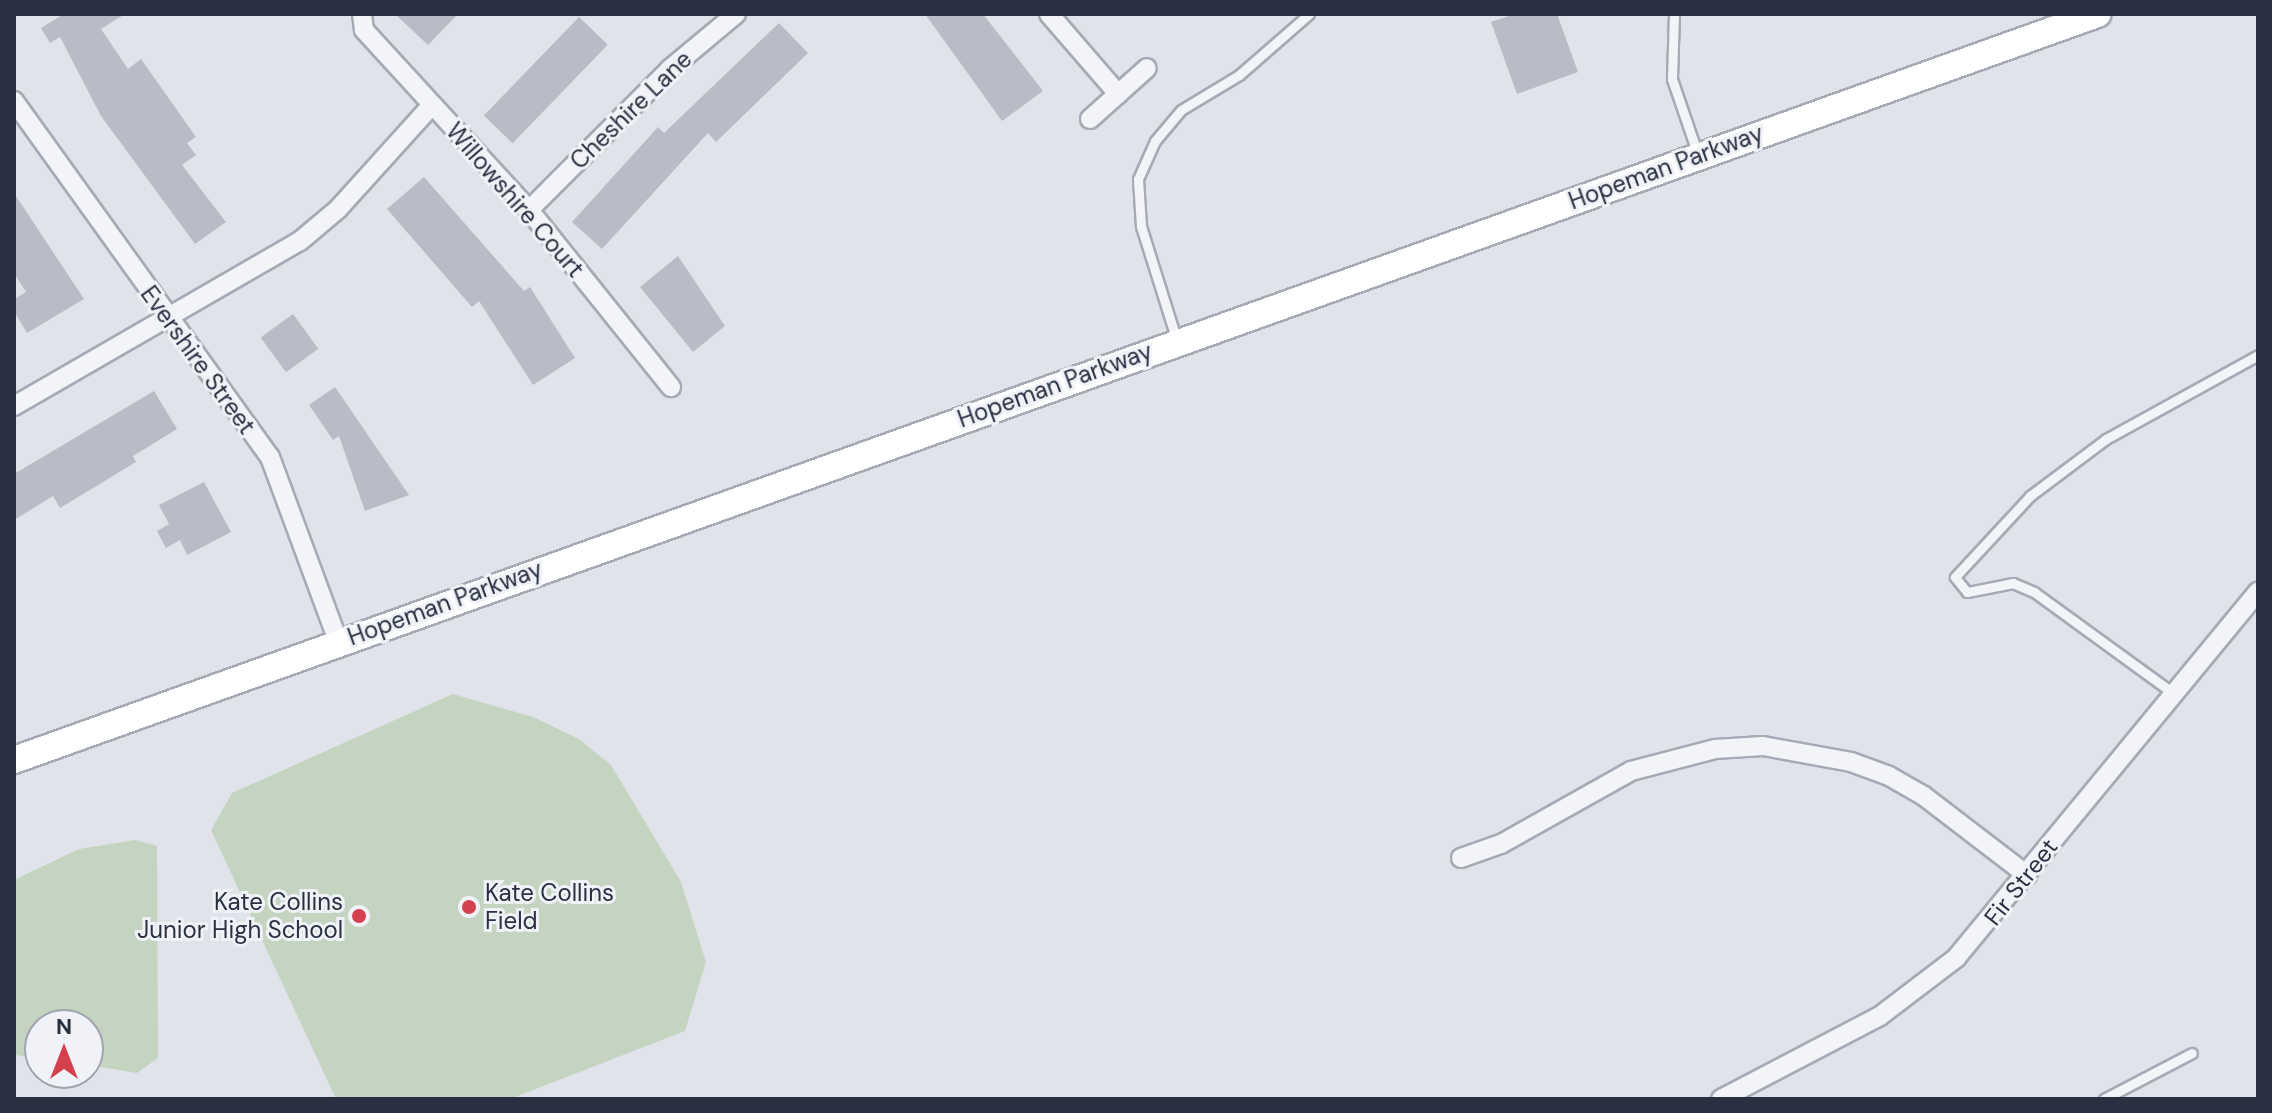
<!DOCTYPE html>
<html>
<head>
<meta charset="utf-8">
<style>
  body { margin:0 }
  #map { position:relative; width:2272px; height:1113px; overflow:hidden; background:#e0e3ea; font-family:"DM Sans",sans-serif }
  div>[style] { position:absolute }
  .green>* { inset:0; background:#c5d4c1 }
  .building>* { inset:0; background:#b7bcc7; transform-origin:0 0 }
  .roads { filter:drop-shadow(2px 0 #a5aab4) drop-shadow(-2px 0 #a5aab4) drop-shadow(0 2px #a5aab4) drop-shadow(0 -2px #a5aab4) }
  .lane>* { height:9px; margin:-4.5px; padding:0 4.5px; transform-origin:4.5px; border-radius:4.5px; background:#f3f4f8 }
  .street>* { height:18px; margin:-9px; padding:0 9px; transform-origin:9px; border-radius:9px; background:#f3f4f8 }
  .secondary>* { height:26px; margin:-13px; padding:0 13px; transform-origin:13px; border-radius:13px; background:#fff }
  .dots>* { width:22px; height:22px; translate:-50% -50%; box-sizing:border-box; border:4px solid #f0f2f7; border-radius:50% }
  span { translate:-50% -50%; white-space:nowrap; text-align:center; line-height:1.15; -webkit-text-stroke:6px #f0f2f7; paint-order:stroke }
  .street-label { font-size:24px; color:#283042 }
  .poi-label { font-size:24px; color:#283042 }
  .left { translate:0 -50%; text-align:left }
  .right { translate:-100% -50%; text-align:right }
  .frame { position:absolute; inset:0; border:16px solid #283042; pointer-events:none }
  .north { position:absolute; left:24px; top:1009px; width:80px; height:80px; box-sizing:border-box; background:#f0f2f7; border:2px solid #a0a4af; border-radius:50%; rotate:0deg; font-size:22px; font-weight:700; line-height:32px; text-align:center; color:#283042 }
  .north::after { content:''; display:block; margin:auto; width:28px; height:36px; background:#d4404e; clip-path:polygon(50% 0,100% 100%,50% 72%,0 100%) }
</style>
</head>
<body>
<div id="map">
  <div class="green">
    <div style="clip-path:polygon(453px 694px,533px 717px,579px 739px,611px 765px,681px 882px,706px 962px,685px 1031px,510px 1099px,336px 1099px,211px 830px,232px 793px)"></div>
    <div style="clip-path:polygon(135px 840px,157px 846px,158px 1058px,137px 1073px,88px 1065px,88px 1025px,40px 1025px,40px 1058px,14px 1055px,14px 880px,79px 849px)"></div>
  </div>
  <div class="building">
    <div style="clip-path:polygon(64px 14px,125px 14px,101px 29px,128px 69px,141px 59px,196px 137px,187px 143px,196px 155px,182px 165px,226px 222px,195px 244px,101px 116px,60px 37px,50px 43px,41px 28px)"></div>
    <div style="clip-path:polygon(395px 14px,458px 14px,428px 45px)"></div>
    <div style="clip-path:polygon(925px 14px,983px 14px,1043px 91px,1002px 121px)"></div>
    <div style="clip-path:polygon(1515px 14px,1557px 14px,1578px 72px,1517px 94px,1491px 22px)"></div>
    <div style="left:579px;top:17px;width:40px;height:137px;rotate:44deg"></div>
    <div style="clip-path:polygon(779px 23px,808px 53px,716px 142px,708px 133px,602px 249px,572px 222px,658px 127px,664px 133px)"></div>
    <div style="clip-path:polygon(424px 177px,524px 291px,530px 287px,575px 358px,533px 385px,479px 301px,472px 307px,387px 209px)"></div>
    <div style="clip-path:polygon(14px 193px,84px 299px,27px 333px,14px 311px,14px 299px,26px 292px,14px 273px)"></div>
    <div style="clip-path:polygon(678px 256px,725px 326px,693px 352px,640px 287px)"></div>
    <div style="left:293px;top:314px;width:43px;height:40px;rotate:54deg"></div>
    <div style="clip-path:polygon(335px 387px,387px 463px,409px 495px,365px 511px,339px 436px,333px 440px,309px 405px)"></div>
    <div style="clip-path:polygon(154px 391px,177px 429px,133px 456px,136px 462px,60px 508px,53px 496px,14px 520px,14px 474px)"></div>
    <div style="clip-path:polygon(204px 482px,231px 532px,187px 555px,180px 540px,166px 548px,157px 531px,169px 524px,159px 505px)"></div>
  </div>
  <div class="roads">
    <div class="lane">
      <div style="left:1674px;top:14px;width:65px;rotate:91.8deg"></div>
      <div style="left:1672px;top:79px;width:80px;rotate:71.1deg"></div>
      <div style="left:1177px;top:341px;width:121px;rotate:-107.4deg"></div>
      <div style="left:1141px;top:226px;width:47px;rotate:-93.7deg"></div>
      <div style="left:1138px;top:179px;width:42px;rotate:-65.9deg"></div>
      <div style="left:1155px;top:141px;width:40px;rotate:-50deg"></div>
      <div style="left:1181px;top:110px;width:68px;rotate:-31.1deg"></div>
      <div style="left:1239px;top:75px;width:93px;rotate:-41.1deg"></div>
      <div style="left:2173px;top:693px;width:172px;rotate:-144deg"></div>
      <div style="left:2034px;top:592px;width:23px;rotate:-157deg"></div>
      <div style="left:2013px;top:583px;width:47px;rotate:168.9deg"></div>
      <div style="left:1967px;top:592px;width:19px;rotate:-129deg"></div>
      <div style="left:1955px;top:577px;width:110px;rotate:-47.2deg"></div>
      <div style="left:2030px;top:496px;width:95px;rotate:-36.9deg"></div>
      <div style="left:2106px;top:439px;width:174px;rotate:-28.9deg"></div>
      <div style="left:2104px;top:1099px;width:99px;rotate:-27.6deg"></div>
    </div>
    <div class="street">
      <div style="left:362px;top:14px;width:16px;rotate:83deg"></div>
      <div style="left:364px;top:30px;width:244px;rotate:47.5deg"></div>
      <div style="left:529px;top:210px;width:227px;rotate:51.3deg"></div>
      <div style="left:1049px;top:14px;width:106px;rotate:49.2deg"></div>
      <div style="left:14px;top:101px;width:438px;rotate:54.3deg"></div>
      <div style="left:270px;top:457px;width:196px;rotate:69.7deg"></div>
      <div style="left:1090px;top:119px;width:76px;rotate:-41.8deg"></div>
      <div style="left:529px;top:210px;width:199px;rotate:-45deg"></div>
      <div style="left:670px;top:69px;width:86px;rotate:-39.8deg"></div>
      <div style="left:14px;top:406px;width:330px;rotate:-30deg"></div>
      <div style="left:300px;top:241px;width:50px;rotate:-40.1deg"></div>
      <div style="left:338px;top:209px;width:140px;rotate:-47.9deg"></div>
      <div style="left:1461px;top:858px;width:42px;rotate:-19.3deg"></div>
      <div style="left:1501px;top:844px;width:149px;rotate:-29.3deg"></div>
      <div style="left:1631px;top:771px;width:87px;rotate:-14.7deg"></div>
      <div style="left:1715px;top:749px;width:48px;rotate:-3.6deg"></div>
      <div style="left:1763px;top:746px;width:89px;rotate:10.3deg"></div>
      <div style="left:1851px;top:762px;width:40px;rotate:20.2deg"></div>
      <div style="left:1889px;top:776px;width:40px;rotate:29.7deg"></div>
      <div style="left:1924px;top:796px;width:130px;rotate:37.5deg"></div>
      <div style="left:1721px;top:1099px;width:179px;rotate:-27.6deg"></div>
      <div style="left:1880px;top:1016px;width:96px;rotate:-37.3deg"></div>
      <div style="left:1956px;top:958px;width:475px;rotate:-50.5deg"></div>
    </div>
    <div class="secondary">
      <div style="left:14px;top:760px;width:2213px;rotate:-19.7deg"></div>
    </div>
  </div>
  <div class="dots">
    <div style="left:469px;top:907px;background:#d4404e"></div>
    <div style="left:359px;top:916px;background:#d4404e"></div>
  </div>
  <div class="street-label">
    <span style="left:631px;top:110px;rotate:-44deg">Cheshire Lane</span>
    <span style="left:1666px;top:167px;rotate:-20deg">Hopeman Parkway</span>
    <span style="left:515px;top:200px;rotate:49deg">Willowshire Court</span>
    <span style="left:198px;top:360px;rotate:54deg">Evershire Street</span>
    <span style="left:1055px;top:385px;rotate:-20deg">Hopeman Parkway</span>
    <span style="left:445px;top:603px;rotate:-20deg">Hopeman Parkway</span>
    <span style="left:2021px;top:882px;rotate:-52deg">Fir Street</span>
  </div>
  <div class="poi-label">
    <span class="left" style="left:485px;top:907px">Kate Collins<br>Field</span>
    <span class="right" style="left:343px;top:916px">Kate Collins<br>Junior High School</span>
  </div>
  <div class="frame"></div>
  <div class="north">N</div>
</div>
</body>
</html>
